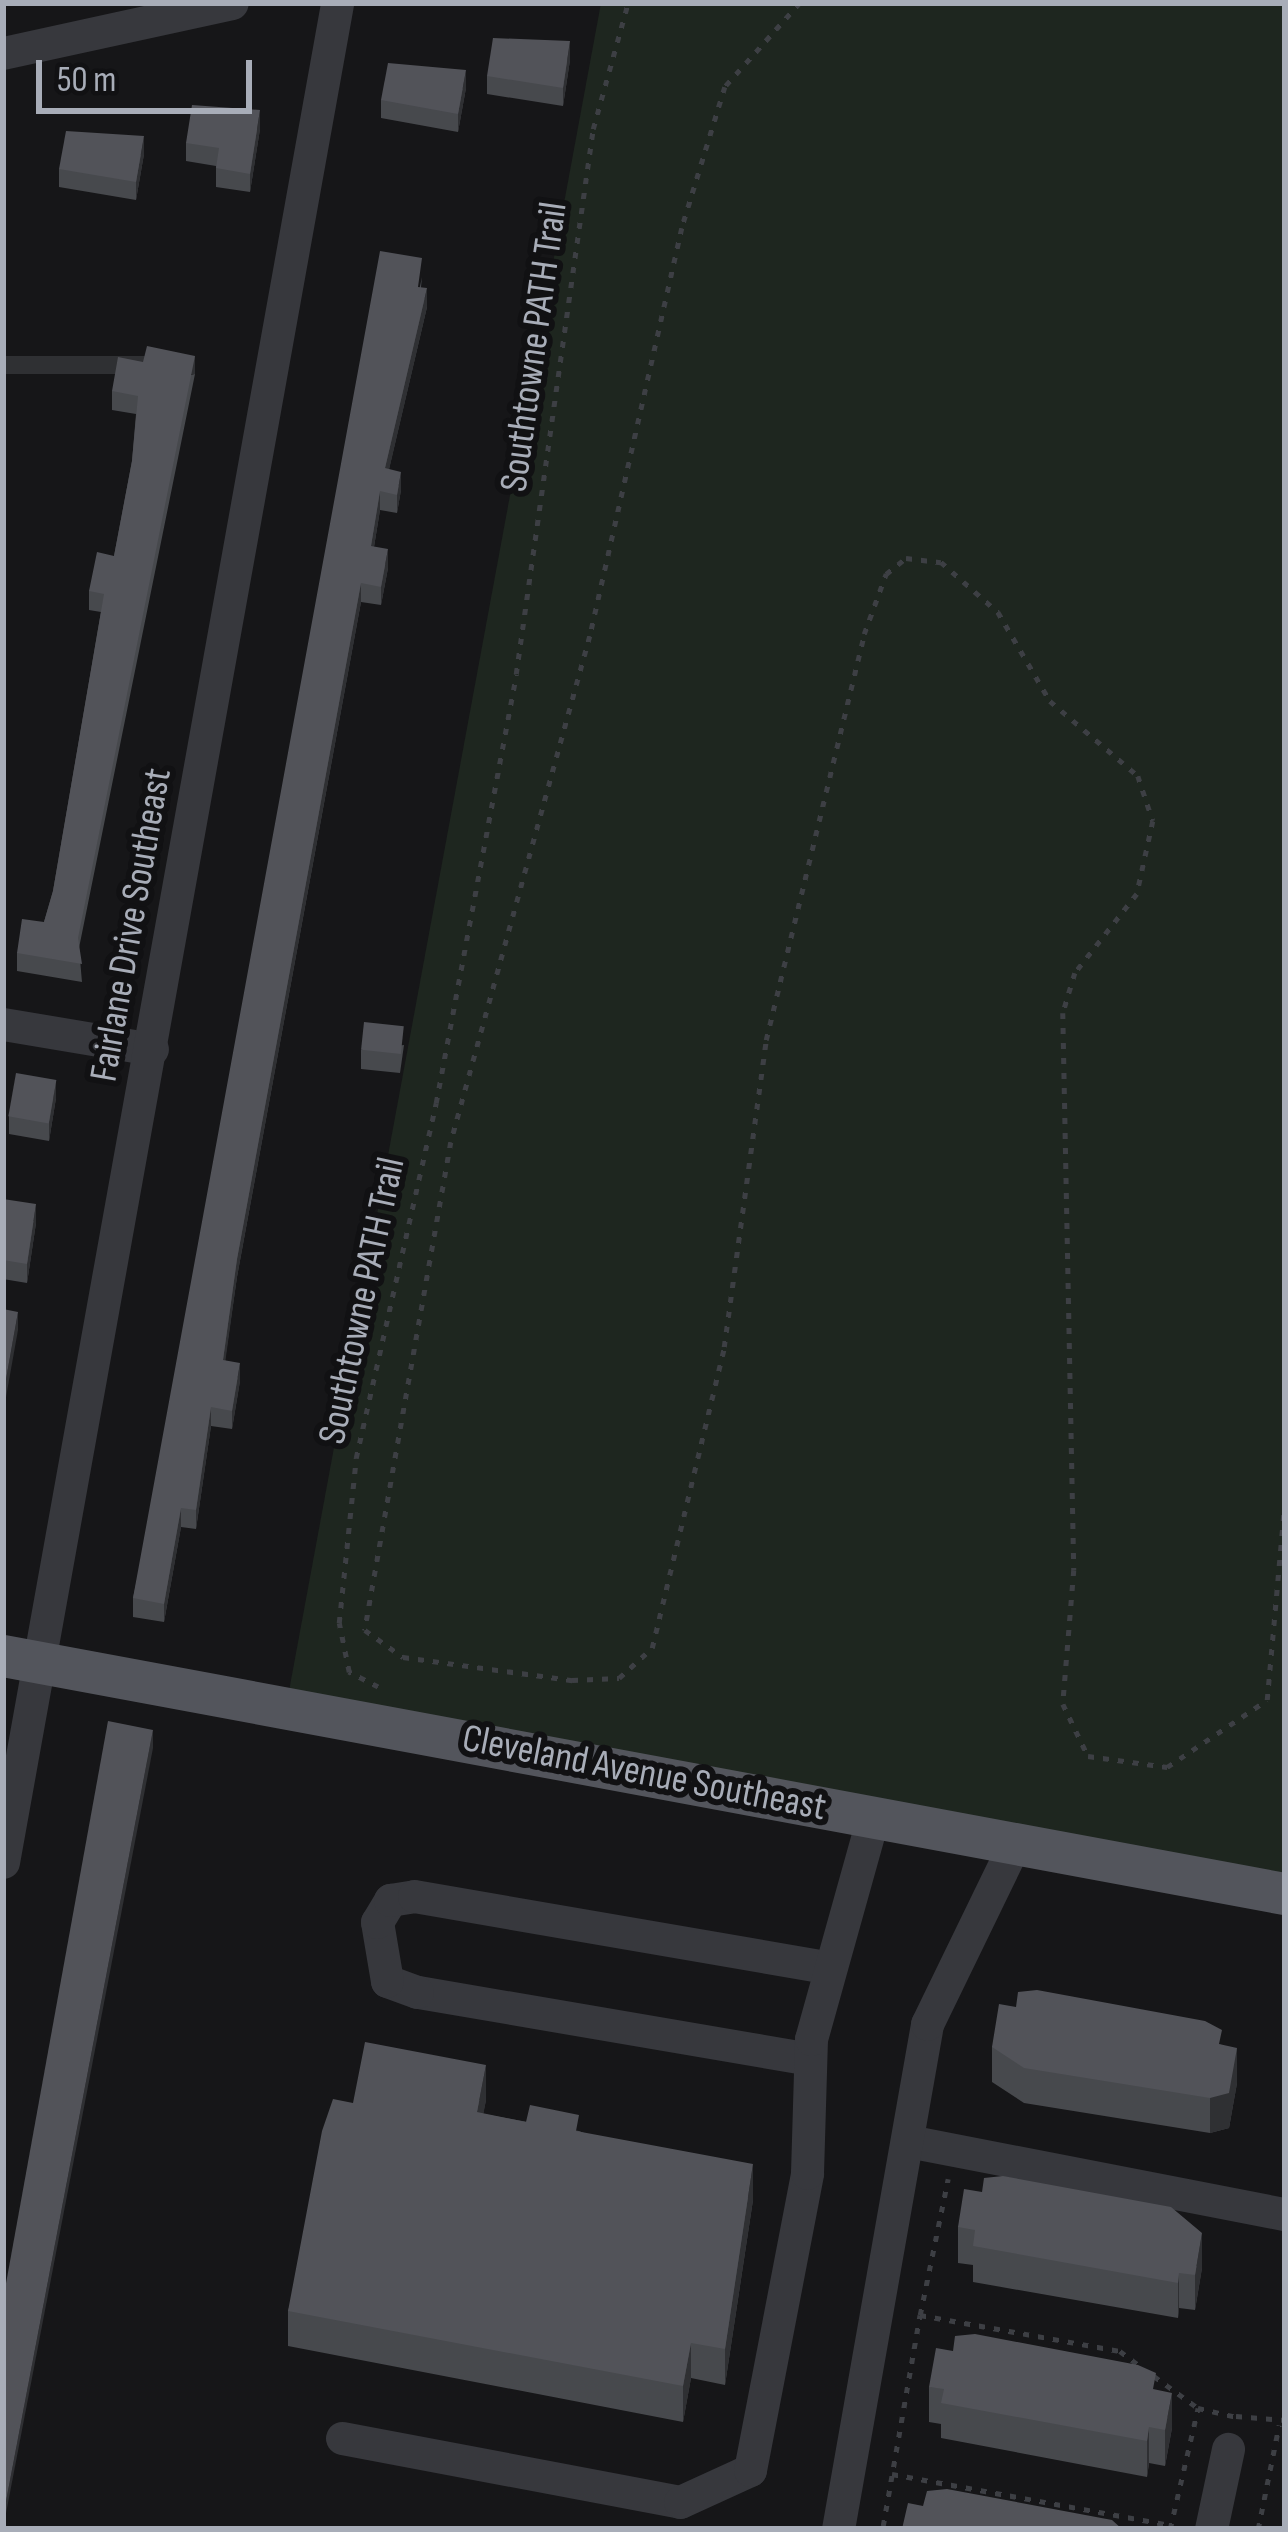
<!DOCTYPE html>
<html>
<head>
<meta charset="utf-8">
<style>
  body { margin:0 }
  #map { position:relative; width:1288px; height:2532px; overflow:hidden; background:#161618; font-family:"Sofia Sans Condensed",sans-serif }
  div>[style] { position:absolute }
  .green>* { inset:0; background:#1e261f }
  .path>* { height:4.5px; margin-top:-2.25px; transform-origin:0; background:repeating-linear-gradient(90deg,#3d3f44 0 6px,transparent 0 15px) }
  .minor>* { height:33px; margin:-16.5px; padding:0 16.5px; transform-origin:16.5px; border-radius:16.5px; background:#37383d }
  .major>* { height:42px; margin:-21px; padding:0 21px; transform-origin:21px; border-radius:21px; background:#53555c }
  .wall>* { inset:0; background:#47494d }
  .shaded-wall>* { inset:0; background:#2f3033; transform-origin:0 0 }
  .building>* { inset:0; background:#525359; transform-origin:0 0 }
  span { translate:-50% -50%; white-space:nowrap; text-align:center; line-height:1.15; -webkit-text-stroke:12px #111113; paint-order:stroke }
  .street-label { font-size:39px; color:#a8adb8 }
  .frame { position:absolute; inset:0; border:6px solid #a8adb8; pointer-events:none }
  .scale { position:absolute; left:36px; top:60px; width:216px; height:54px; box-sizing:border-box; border:6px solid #a8adb8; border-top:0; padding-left:15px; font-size:36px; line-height:42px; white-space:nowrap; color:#a8adb8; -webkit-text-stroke:9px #111113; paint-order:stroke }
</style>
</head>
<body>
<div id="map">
  <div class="green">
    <div style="clip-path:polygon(601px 3px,1285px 3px,1285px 1905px,289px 1691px)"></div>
  </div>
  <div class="path">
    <div style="left:800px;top:3px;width:113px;rotate:131.8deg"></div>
    <div style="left:725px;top:87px;width:147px;rotate:107deg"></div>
    <div style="left:682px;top:228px;width:418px;rotate:102.7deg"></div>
    <div style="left:590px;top:636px;width:525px;rotate:105.36deg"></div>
    <div style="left:451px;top:1142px;width:496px;rotate:100deg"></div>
    <div style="left:365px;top:1630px;width:47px;rotate:35.4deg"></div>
    <div style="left:403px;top:1657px;width:171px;rotate:7.8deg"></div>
    <div style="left:572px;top:1680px;width:47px;rotate:-2.4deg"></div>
    <div style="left:619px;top:1678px;width:45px;rotate:-42.3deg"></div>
    <div style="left:652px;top:1648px;width:309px;rotate:-76.5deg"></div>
    <div style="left:724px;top:1347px;width:310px;rotate:-82.2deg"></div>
    <div style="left:766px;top:1040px;width:418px;rotate:-76.4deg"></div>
    <div style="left:864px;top:634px;width:64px;rotate:-69.9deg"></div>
    <div style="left:886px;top:574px;width:26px;rotate:-39deg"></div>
    <div style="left:906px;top:558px;width:35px;rotate:7deg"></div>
    <div style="left:941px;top:562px;width:76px;rotate:41.3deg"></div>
    <div style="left:998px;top:612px;width:103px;rotate:59.7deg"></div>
    <div style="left:1050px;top:701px;width:116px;rotate:40.4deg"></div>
    <div style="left:1138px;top:776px;width:47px;rotate:71.6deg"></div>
    <div style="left:1153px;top:821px;width:75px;rotate:102.4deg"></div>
    <div style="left:1137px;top:894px;width:100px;rotate:128.1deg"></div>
    <div style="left:1075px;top:973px;width:42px;rotate:106.7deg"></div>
    <div style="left:1063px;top:1013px;width:557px;rotate:88.87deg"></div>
    <div style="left:1074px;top:1570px;width:134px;rotate:94.7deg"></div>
    <div style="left:1063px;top:1704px;width:58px;rotate:64.3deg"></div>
    <div style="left:1088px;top:1756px;width:80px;rotate:7.9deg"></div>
    <div style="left:1167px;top:1767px;width:120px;rotate:-33.8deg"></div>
    <div style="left:1267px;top:1700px;width:204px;rotate:-84.9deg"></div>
    <div style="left:378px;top:1687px;width:33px;rotate:-153deg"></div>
    <div style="left:349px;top:1672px;width:50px;rotate:-101.5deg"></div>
    <div style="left:339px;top:1623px;width:166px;rotate:-84.1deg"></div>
    <div style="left:356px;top:1458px;width:364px;rotate:-77.3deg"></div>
    <div style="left:436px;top:1103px;width:436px;rotate:-79.4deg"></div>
    <div style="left:516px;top:674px;width:550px;rotate:-81.96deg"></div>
    <div style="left:593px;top:129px;width:131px;rotate:-74.5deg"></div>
    <div style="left:920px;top:2315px;width:139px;rotate:-78.4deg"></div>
    <div style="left:1154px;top:2376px;width:54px;rotate:36deg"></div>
    <div style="left:1236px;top:2416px;width:49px;rotate:4.7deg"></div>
    <div style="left:892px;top:2474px;width:284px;rotate:10.4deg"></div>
    <div style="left:883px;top:2526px;width:214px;rotate:-80.1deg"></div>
    <div style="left:920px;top:2315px;width:203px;rotate:10.2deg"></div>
    <div style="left:1120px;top:2351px;width:25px;rotate:37deg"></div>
    <div style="left:1170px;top:2529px;width:124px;rotate:-77deg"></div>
    <div style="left:1198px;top:2408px;width:37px;rotate:13deg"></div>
    <div style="left:1258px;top:2529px;width:106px;rotate:-78.6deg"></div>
  </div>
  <div class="minor">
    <div style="left:3px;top:53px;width:234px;rotate:-12.3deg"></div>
    <div style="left:3px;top:1024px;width:151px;rotate:9.5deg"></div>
    <div style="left:3px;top:1862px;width:1889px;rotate:-79.81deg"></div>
    <div style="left:810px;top:2059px;width:399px;rotate:-170.3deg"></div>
    <div style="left:417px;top:1992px;width:32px;rotate:-160deg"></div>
    <div style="left:387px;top:1981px;width:60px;rotate:-99.6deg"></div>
    <div style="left:377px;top:1922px;width:26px;rotate:-59deg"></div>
    <div style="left:390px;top:1900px;width:24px;rotate:-9deg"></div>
    <div style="left:414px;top:1896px;width:422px;rotate:9.8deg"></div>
    <div style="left:908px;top:2141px;width:384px;rotate:11deg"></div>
    <div style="left:342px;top:2438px;width:344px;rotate:10.7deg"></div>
    <div style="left:680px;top:2502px;width:77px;rotate:-24.6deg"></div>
    <div style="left:750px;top:2470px;width:302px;rotate:-79.1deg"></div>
    <div style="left:807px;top:2173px;width:134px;rotate:-88.3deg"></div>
    <div style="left:811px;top:2039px;width:230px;rotate:-74.4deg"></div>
    <div style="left:838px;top:2529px;width:513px;rotate:-80deg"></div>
    <div style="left:927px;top:2024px;width:201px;rotate:-64.1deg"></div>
    <div style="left:1211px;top:2529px;width:82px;rotate:-78deg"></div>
  </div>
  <div class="major">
    <div style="left:3px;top:1656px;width:1304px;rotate:10.52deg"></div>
  </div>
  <div class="wall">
    <div style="clip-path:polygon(570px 60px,563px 106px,487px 94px,487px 76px)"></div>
    <div style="clip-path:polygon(466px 88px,458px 132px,381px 118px,381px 100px)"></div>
    <div style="clip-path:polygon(260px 129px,250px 192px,216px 187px,216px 166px,186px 161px,186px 143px)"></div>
    <div style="clip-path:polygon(144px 154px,136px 200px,59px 187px,59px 169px)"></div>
    <div style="clip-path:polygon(422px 277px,421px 287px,427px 307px,389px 469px,401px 490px,397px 513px,380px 510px,374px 547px,388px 568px,381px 605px,361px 602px,237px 1277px,225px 1360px,240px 1381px,232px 1429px,211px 1426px,196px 1529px,181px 1527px,164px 1622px,133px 1617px,133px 1598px)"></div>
    <div style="clip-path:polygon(195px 374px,79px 948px,82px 982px,17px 971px,17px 953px,44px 922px,53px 891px,101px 612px,89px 610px,89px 591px,114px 556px,132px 461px,136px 414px,112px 410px,112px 391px)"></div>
    <div style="clip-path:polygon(404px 1045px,400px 1073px,361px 1069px,361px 1050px)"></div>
    <div style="clip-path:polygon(56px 1098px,49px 1141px,9px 1134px,9px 1116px)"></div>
    <div style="clip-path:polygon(3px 1199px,36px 1223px,27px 1283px,3px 1279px)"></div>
    <div style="clip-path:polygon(1016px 2007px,1222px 2045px,1237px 2083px,1229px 2128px,1210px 2133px,1024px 2103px,992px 2082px,992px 2047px)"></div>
    <div style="clip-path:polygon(486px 2100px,483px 2114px,579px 2131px,753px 2200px,725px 2385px,691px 2378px,683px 2422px,288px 2346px,288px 2311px,353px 2103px)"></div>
    <div style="clip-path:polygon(982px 2192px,1202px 2268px,1195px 2310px,1179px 2308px,1178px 2318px,973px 2282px,973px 2265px,958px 2263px,958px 2227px)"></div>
    <div style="clip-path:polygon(929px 2387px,1156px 2390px,1172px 2428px,1165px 2466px,1149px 2463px,1147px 2477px,941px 2438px,941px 2424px,929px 2422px)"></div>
  </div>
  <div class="shaded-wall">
    <div style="clip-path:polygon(570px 41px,570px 60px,563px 106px,563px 88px)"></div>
    <div style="clip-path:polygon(466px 70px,466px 88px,458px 132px,458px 114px)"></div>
    <div style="clip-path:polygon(260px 110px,260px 129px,250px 192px,250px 174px)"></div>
    <div style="clip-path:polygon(144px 136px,144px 154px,136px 200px,136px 182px)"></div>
    <div style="clip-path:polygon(427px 288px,427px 307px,385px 487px,385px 468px)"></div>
    <div style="left:195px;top:356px;width:18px;height:594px;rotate:90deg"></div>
    <div style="clip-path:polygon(401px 472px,401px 490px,397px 513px,397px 495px)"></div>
    <div style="clip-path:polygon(380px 491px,380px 510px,371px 565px,371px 546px)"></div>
    <div style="clip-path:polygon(388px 549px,388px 568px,381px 605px,381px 587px)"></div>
    <div style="clip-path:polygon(361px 583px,361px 602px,237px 1277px,223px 1378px,223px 1360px,237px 1259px)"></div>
    <div style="clip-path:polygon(56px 1080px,56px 1098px,49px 1141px,49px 1122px)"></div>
    <div style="clip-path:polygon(36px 1204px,36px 1223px,27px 1283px,27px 1264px)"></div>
    <div style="clip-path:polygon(18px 1312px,18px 1330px,3px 1414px,3px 1396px)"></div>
    <div style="clip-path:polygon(240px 1363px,240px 1381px,232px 1429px,232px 1411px)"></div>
    <div style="clip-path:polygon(211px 1407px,211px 1426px,196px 1529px,196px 1510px)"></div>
    <div style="clip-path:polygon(181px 1508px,181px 1527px,164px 1622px,164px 1604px)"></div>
    <div style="clip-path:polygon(153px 1730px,153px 1748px,3px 2529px,3px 2517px)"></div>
    <div style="clip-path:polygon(1237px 2048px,1237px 2083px,1229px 2128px,1210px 2133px,1210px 2098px)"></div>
    <div style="clip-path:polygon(486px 2065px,486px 2100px,477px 2148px,477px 2112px)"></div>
    <div style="clip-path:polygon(753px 2164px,753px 2200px,725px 2385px,725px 2349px)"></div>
    <div style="clip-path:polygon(1202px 2233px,1202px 2268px,1195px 2310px,1195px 2275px)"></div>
    <div style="clip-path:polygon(1179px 2273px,1179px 2308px,1178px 2318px,1178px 2283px)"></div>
    <div style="clip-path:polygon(691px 2343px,691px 2378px,683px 2422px,683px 2386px)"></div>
    <div style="clip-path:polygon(1172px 2393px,1172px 2428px,1165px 2466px,1165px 2430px)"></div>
    <div style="clip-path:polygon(1149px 2427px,1149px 2463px,1147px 2477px,1147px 2441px)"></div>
  </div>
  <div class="building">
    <div style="clip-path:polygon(493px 38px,570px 41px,563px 88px,487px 76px)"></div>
    <div style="clip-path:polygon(388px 63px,466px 70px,458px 114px,381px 100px)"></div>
    <div style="clip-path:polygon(192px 105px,260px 110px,250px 174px,216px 168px,219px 148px,186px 143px)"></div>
    <div style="clip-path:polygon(66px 131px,144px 136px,136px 182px,59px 169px)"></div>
    <div style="clip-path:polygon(380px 251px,422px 258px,418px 287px,427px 288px,385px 468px,401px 472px,397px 495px,380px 491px,371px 546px,388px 549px,381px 587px,361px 583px,237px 1259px,223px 1360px,240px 1363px,232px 1411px,211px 1407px,196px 1510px,181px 1508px,164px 1604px,133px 1598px)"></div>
    <div style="clip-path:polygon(147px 346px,195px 356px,78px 938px,82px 964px,17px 953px,22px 919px,44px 922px,53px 891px,104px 594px,89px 591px,97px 552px,114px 556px,132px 461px,138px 396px,112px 391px,118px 357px,143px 362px)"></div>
    <div style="left:364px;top:1022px;width:40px;height:28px;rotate:6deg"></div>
    <div style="left:16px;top:1073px;width:41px;height:44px;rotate:10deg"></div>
    <div style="clip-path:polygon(3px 1199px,36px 1204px,27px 1264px,3px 1260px)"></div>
    <div style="clip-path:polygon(3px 1309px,18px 1312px,3px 1396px)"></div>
    <div style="clip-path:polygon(108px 1721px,153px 1730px,3px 2517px,3px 2300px)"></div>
    <div style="clip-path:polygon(1037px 1990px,1205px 2021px,1222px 2030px,1219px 2044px,1237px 2048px,1229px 2093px,1210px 2098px,1024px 2068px,992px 2047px,999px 2004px,1016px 2007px,1018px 1992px)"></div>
    <div style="clip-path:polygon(365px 2042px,486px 2065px,477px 2112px,526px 2122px,530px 2105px,579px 2115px,576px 2131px,753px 2164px,725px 2349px,691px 2343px,683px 2386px,288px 2311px,322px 2131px,333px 2099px,353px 2103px)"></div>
    <div style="clip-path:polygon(1003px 2176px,1171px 2207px,1202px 2233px,1195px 2275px,1179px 2273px,1178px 2283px,973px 2246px,975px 2230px,958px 2227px,964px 2189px,982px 2192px,984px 2178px)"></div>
    <div style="clip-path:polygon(975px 2334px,1138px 2365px,1156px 2373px,1153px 2389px,1172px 2393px,1165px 2430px,1149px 2427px,1147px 2441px,941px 2403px,944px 2389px,929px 2387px,936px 2348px,953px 2351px,955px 2336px)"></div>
    <div style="clip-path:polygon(947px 2489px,1112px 2520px,1122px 2529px,902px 2529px,908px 2503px,923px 2506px,927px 2491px)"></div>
  </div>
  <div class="street-label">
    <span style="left:535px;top:347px;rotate:-82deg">Southtowne PATH Trail</span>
    <span style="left:132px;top:925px;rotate:-80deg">Fairlane Drive Southeast</span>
    <span style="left:363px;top:1301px;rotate:-78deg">Southtowne PATH Trail</span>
    <span style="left:644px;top:1774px;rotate:11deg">Cleveland Avenue Southeast</span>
  </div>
  <div class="frame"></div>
  <div class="scale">50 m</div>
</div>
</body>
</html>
